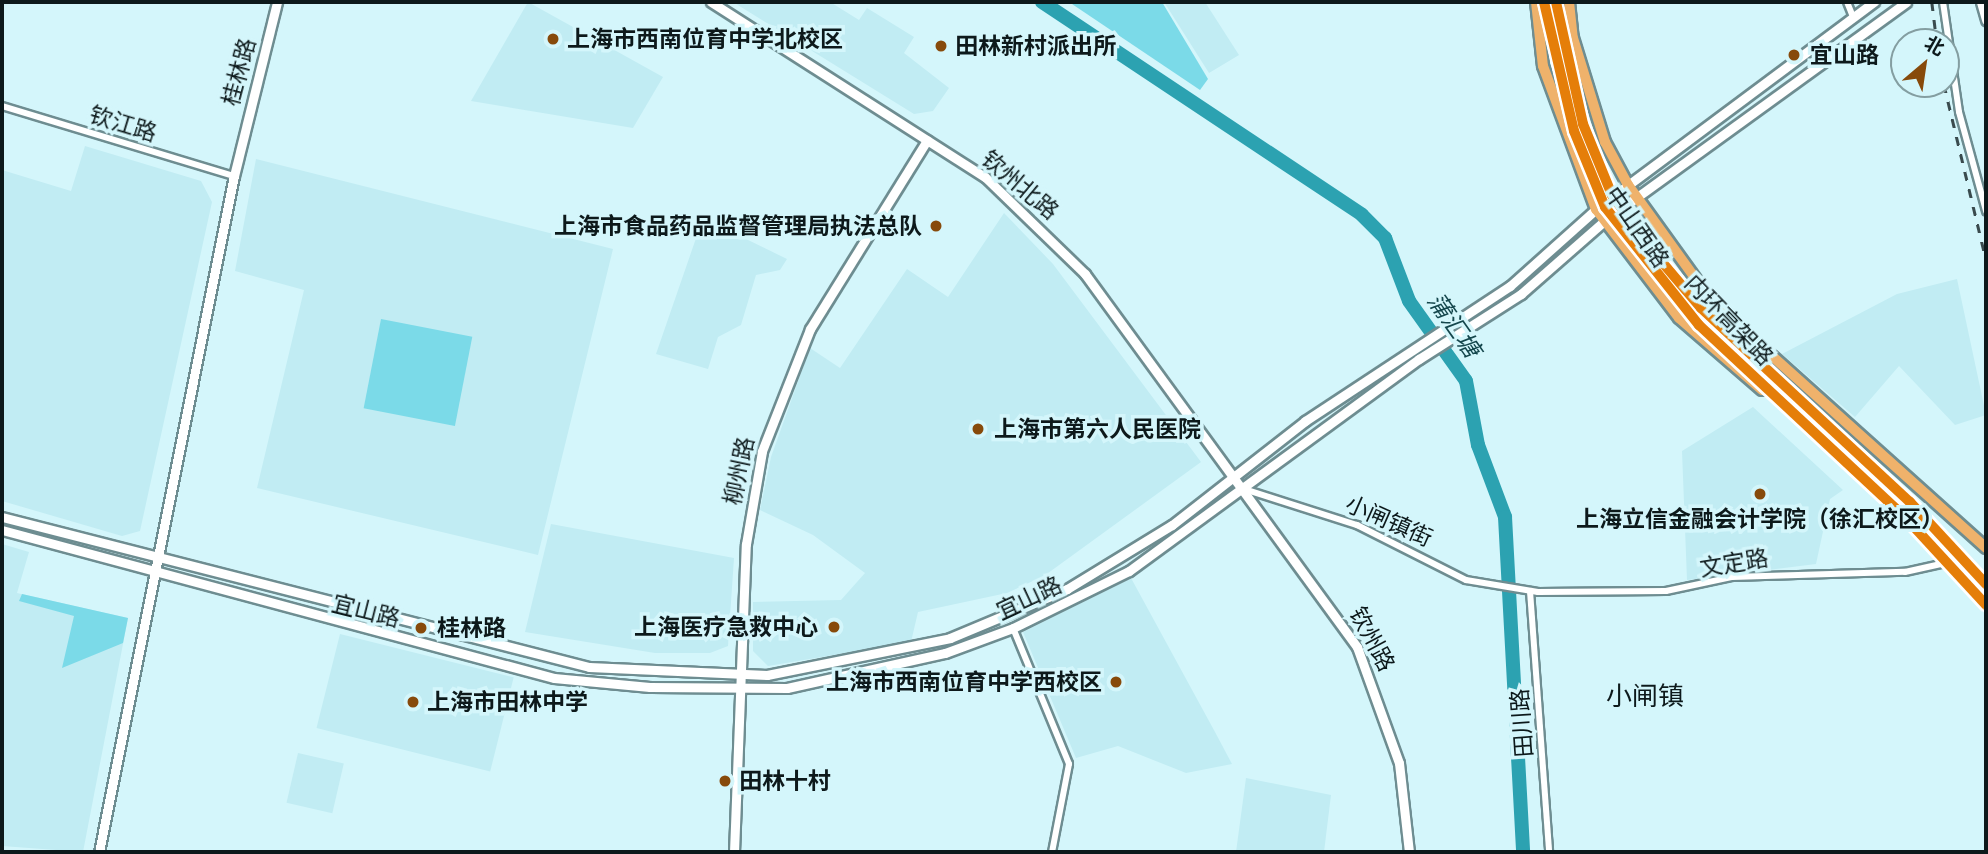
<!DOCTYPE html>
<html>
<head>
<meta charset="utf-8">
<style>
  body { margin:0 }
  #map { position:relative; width:1988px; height:854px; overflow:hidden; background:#d4f6fb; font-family:Cabin,"Noto Sans SC",sans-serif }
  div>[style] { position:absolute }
  .built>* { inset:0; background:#c1ecf3; transform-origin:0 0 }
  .green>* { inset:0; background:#7bdae8; transform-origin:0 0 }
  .river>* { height:14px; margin:-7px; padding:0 7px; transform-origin:7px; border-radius:7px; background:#2ca2b1 }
  .roads { filter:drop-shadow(2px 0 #6e8d91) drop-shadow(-2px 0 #6e8d91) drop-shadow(0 2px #6e8d91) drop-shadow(0 -2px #6e8d91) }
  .street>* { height:6px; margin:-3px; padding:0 3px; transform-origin:3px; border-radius:3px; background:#fff }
  .secondary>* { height:9px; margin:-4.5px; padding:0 4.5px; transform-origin:4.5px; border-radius:4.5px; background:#fff }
  .primary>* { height:10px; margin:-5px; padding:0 5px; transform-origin:5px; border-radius:5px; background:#efb26b }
  .rail>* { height:2.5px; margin-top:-1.25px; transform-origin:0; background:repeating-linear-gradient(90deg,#3a4b4e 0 9px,transparent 0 18px) }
  .bridges { filter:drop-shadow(2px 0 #fff) drop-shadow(-2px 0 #fff) drop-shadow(0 2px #fff) drop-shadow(0 -2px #fff) }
  .highway-bridge>* { height:10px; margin:-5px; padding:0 5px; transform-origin:5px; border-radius:5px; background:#e57e09 }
  .dots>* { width:19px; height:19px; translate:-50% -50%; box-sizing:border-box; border:4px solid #d4f6fb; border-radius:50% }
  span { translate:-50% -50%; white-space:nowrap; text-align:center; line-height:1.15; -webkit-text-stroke:7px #d4f6fb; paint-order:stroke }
  .poi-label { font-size:23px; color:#0d191b; font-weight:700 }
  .left { translate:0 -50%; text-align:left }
  .right { translate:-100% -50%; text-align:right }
  .street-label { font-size:23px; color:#0d191b }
  .water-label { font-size:24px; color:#15474d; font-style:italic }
  .quarter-label { font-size:26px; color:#0d191b }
  .frame { position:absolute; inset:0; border:4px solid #0d191b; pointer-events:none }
  .north { position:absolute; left:1890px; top:28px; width:70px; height:70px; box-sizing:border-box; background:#d4f6fb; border:2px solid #849ea1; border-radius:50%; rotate:29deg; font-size:19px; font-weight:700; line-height:28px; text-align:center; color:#0d191b }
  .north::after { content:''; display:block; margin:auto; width:24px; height:32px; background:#874a0b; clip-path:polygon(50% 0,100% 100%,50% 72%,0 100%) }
</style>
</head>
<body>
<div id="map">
  <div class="built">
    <div style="clip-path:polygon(528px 2px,663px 77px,633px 128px,471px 101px)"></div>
    <div style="clip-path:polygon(733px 2px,830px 2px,859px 20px,867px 8px,914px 37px,904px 53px,949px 88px,933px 111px,914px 114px)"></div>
    <div style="clip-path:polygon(1164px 2px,1205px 2px,1239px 55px,1209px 73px)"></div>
    <div style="clip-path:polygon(85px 146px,201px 181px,212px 202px,140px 531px,122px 536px,2px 501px,2px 170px,71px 191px)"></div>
    <div style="clip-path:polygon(256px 159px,613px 249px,538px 555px,257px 488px,304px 290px,235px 271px)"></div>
    <div style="clip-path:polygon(1004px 213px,1053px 264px,1201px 462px,1044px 576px,1007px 593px,918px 612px,911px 642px,768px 666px,753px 651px,753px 602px,841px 600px,865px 573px,813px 535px,760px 510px,771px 457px,810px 348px,840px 368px,907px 269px,948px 297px)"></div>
    <div style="clip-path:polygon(703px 218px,787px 259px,780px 270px,756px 275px,741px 325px,718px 337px,708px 369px,656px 354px)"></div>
    <div style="clip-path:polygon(1957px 279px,1986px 415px,1955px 425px,1899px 366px,1855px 417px,1782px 354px,1897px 294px)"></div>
    <div style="clip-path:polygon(1753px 407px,1843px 490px,1830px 499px,1816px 564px,1687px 580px,1682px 451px)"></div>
    <div style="clip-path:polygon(551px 524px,734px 558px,728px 646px,710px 653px,655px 653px,525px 632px)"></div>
    <div style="clip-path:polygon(2px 544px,29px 552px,17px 593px,128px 618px,83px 852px,2px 846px)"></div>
    <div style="clip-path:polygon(1131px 578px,1215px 732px,1232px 764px,1186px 773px,1118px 746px,1076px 758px,1023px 632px)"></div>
    <div style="left:340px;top:634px;width:179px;height:97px;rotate:14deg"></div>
    <div style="left:298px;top:753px;width:47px;height:51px;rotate:13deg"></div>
    <div style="clip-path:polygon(1246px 778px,1331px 795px,1324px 852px,1236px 852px)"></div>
  </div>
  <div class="green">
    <div style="clip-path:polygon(1069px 2px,1162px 2px,1208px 79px,1200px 90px)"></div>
    <div style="left:381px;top:319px;width:93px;height:91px;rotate:11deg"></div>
    <div style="clip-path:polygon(22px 594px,128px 618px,123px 643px,62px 668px,74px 616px,19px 601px)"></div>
  </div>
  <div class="river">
    <div style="left:1042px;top:2px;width:384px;rotate:33.6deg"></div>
    <div style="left:1362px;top:215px;width:33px;rotate:45deg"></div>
    <div style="left:1385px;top:238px;width:67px;rotate:69.1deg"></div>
    <div style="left:1409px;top:301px;width:98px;rotate:54.5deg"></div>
    <div style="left:1466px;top:381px;width:65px;rotate:79.4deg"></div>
    <div style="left:1478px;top:445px;width:77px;rotate:69.4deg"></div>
    <div style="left:1505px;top:517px;width:335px;rotate:86.9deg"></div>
  </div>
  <div class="roads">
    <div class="street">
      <div style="left:1847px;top:2px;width:16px;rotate:68deg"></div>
      <div style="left:1943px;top:2px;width:111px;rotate:81.7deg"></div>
      <div style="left:1959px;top:112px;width:103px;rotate:74.7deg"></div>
      <div style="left:2px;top:106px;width:242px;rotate:16.8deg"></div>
      <div style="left:1244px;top:489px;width:119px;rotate:17.7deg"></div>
      <div style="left:1357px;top:525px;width:122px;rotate:26.8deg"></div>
      <div style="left:1466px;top:580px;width:73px;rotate:9.5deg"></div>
      <div style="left:1538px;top:592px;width:128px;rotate:-0.4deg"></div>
      <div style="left:1666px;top:591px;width:67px;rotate:-12deg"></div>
      <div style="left:1732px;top:577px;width:173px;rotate:-1.7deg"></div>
      <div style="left:1905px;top:572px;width:46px;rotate:-12.5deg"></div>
      <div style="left:1530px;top:591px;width:262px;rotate:85.8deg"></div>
      <div style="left:1013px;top:628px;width:147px;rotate:67.6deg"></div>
      <div style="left:1069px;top:764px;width:90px;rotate:100.9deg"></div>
    </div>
    <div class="secondary">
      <div style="left:711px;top:2px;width:325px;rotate:32.6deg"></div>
      <div style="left:985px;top:177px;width:139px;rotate:44.1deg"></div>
      <div style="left:1085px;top:274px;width:462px;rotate:53.9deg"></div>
      <div style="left:1357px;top:647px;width:123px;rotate:70.1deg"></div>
      <div style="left:1399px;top:763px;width:90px;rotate:83.6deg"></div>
      <div style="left:1981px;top:2px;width:19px;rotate:74deg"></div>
      <div style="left:2px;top:517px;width:606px;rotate:14.33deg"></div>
      <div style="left:589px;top:667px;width:178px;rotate:2.6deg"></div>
      <div style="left:767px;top:675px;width:187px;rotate:-11.4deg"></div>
      <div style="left:950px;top:638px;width:127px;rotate:-22.7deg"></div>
      <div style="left:1067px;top:589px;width:123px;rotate:-31.4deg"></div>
      <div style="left:1172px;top:525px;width:169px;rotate:-38deg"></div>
      <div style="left:1305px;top:421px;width:245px;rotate:-33.4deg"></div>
      <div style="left:1510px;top:286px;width:115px;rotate:-41.8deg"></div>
      <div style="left:1596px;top:209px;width:347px;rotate:-36.7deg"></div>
      <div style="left:2px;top:530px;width:571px;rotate:15.01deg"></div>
      <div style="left:554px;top:678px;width:96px;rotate:5.4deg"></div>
      <div style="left:650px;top:687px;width:137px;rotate:0.4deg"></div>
      <div style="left:787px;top:688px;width:162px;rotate:-12.5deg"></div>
      <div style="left:945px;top:653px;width:72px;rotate:-20.2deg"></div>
      <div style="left:1013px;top:628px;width:129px;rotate:-26.2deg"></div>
      <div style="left:1129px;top:571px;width:359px;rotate:-36.2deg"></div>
      <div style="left:1419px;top:359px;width:121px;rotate:-32.5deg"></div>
      <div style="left:1521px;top:294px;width:111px;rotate:-41.3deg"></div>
      <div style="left:1604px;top:221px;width:373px;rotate:-35.9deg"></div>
      <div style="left:99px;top:852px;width:689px;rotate:-78.71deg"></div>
      <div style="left:234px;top:176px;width:179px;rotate:-76.1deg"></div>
      <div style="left:734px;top:852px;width:308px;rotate:-87.8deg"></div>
      <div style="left:746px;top:544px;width:94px;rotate:-80.2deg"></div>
      <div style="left:762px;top:451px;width:131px;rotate:-68.5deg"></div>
      <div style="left:810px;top:329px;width:222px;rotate:-58.2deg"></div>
    </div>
    <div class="primary">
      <div style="left:1536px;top:2px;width:64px;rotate:83.8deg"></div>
      <div style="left:1543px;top:66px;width:153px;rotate:69.7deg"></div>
      <div style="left:1596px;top:209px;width:137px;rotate:52.7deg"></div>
      <div style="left:1679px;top:318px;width:110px;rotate:40.9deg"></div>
      <div style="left:1569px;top:2px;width:36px;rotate:84deg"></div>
      <div style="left:1573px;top:38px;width:109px;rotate:72.9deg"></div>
      <div style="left:1605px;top:142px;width:49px;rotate:61.9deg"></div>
      <div style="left:1628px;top:185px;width:145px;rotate:54.2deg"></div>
      <div style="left:1713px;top:303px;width:367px;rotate:41.9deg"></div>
      <div style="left:1924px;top:531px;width:59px;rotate:41.6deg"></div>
    </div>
  </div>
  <div class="rail">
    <div style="left:1932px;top:2px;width:40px;rotate:82.9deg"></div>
    <div style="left:1944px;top:84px;width:180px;rotate:76.5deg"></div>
  </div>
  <div class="bridges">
    <div class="highway-bridge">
      <div style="left:1544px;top:2px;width:132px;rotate:76.9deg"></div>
      <div style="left:1574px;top:131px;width:82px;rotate:67.8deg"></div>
      <div style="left:1605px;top:207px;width:151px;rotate:51.5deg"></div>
      <div style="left:1699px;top:325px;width:280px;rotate:43deg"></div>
      <div style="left:1904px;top:516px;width:121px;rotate:47.3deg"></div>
      <div style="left:1556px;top:2px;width:125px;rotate:77.5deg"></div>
      <div style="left:1583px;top:124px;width:77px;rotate:67.8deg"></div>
      <div style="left:1612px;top:195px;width:74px;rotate:53.7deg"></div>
      <div style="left:1656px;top:255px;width:70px;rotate:49.7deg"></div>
      <div style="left:1701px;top:308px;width:285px;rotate:42.9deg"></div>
      <div style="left:1910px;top:502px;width:112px;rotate:47.2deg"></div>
    </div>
  </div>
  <div class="dots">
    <div style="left:553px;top:39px;background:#874a0b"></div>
    <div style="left:941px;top:46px;background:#874a0b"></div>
    <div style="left:1794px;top:55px;background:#874a0b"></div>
    <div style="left:936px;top:226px;background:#874a0b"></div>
    <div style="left:978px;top:429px;background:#874a0b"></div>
    <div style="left:1760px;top:494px;background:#874a0b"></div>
    <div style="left:834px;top:627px;background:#874a0b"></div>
    <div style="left:421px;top:628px;background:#874a0b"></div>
    <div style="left:1116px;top:682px;background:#874a0b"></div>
    <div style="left:413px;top:702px;background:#874a0b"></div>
    <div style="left:725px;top:781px;background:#874a0b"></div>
  </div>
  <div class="poi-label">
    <span class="left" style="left:567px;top:39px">上海市西南位育中学北校区</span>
    <span class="left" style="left:955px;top:46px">田林新村派出所</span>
    <span class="left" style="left:1810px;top:55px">宜山路</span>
    <span class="right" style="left:922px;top:226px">上海市食品药品监督管理局执法总队</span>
    <span class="left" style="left:994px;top:429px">上海市第六人民医院</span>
    <span style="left:1760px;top:519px">上海立信金融会计学院（徐汇校区）</span>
    <span class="right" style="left:818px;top:627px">上海医疗急救中心</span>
    <span class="left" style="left:437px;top:628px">桂林路</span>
    <span class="right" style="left:1102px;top:682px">上海市西南位育中学西校区</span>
    <span class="left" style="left:427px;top:702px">上海市田林中学</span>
    <span class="left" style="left:739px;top:781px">田林十村</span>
  </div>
  <div class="street-label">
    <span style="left:239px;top:72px;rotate:-75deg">桂林路</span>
    <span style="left:123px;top:124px;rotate:17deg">钦江路</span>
    <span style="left:1020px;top:185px;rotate:40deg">钦州北路</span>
    <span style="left:1637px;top:227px;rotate:55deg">中山西路</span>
    <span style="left:1729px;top:320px;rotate:46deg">内环高架路</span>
    <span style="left:739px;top:471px;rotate:-78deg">柳州路</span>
    <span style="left:1389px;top:521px;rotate:24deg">小闸镇街</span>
    <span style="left:1734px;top:563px;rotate:-9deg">文定路</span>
    <span style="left:1029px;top:598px;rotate:-25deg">宜山路</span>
    <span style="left:366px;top:611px;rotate:14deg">宜山路</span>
    <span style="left:1372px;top:639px;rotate:62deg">钦州路</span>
    <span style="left:1522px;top:723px;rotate:-94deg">田川路</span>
  </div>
  <div class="water-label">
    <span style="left:1454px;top:325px;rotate:55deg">蒲汇塘</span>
  </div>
  <div class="quarter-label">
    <span style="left:1645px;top:697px">小闸镇</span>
  </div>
  <div class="frame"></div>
  <div class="north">北</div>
</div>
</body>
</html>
